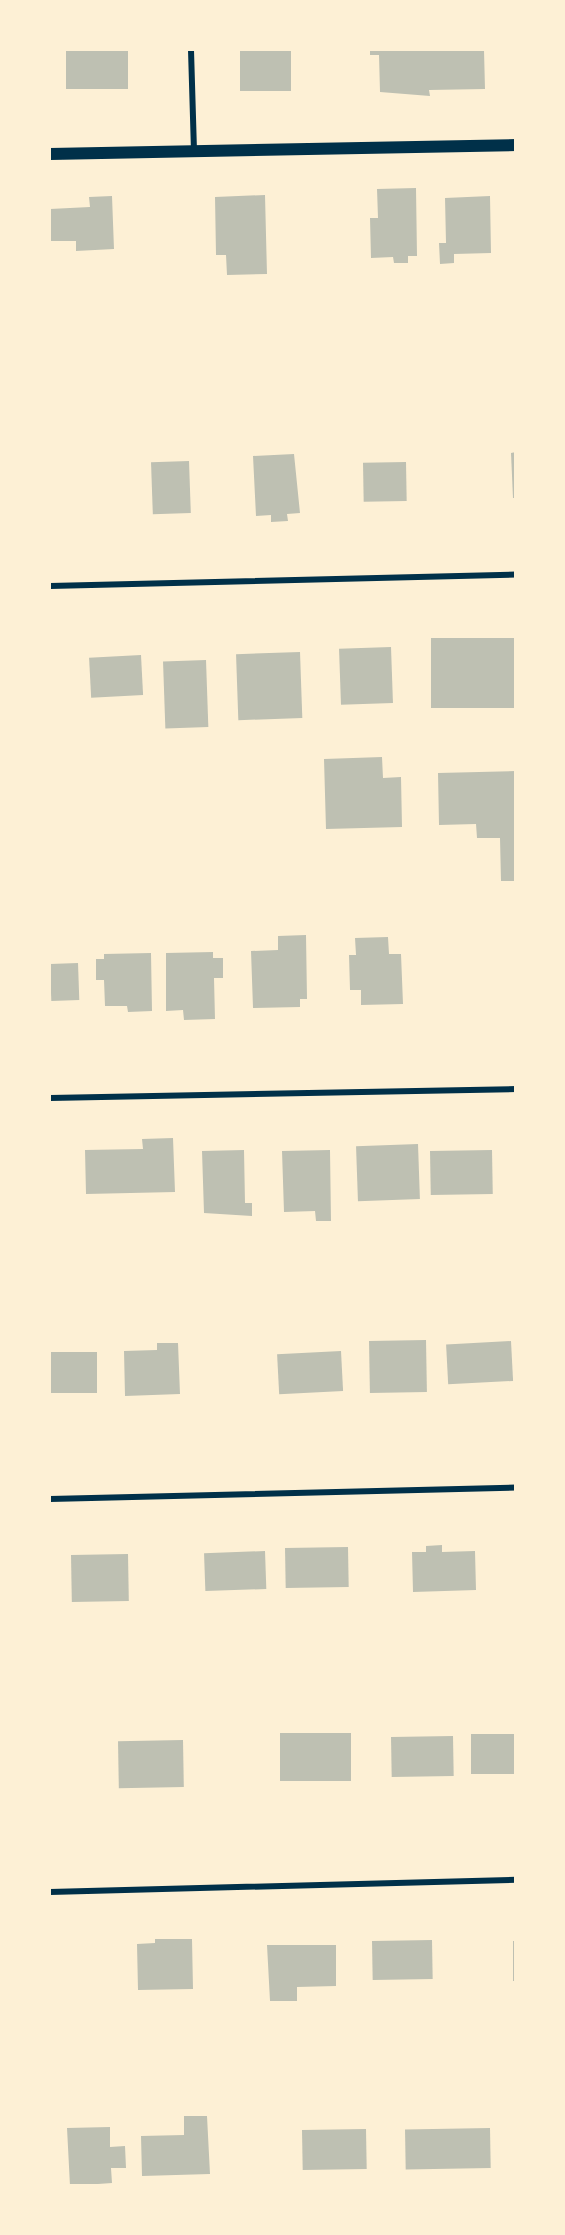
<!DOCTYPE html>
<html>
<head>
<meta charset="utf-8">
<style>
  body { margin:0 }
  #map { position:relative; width:565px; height:2235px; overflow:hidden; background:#fdf0d5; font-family:"Roboto Condensed",sans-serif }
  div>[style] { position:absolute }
  .building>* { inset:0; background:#bec0b2; transform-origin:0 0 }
  .minor>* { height:6px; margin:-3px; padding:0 3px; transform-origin:3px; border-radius:3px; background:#003049 }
  .secondary>* { height:12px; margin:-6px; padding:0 6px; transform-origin:6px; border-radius:6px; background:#003049 }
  span { translate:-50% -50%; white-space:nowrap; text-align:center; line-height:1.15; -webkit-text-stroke:6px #fdf0d5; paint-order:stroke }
  .frame { position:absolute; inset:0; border:51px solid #fdf0d5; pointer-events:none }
</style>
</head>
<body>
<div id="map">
  <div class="building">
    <div style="left:66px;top:50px;width:62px;height:39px"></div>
    <div style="left:240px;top:50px;width:51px;height:41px"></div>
    <div style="clip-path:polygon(370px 50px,484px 50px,485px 89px,429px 90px,430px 96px,380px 92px,379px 55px,370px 55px)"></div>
    <div style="clip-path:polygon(416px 188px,417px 256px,408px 256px,408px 263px,394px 263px,393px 257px,371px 258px,370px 218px,378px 218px,377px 189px)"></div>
    <div style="clip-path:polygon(265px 195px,267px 274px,227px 275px,226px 255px,216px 255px,215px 197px)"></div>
    <div style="clip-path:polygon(112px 196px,114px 249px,76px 251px,76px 241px,50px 241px,50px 209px,90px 207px,89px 197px)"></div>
    <div style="clip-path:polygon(490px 196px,491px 253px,454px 254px,454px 263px,440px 264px,439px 243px,446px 243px,445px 198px)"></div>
    <div style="clip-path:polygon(516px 452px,516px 498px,513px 498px,511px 453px)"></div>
    <div style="clip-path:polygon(294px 454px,300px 513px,287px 514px,288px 521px,271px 522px,271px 515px,256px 516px,253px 456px)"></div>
    <div style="left:189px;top:461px;width:52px;height:38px;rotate:88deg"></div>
    <div style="left:406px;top:462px;width:39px;height:43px;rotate:89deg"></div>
    <div style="left:516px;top:638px;width:70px;height:85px;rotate:90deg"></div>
    <div style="left:391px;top:647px;width:56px;height:52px;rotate:88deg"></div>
    <div style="left:300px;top:652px;width:66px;height:64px;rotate:88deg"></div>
    <div style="left:141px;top:655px;width:40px;height:52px;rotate:87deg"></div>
    <div style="left:206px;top:660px;width:67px;height:43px;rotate:88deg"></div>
    <div style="clip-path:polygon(382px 757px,383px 778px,401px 777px,402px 827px,326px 829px,324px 759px)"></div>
    <div style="clip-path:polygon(516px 771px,516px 881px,501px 881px,500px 838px,477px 838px,476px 824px,439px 825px,438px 773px)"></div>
    <div style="clip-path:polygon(306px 935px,307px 999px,300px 999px,300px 1007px,253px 1008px,251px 951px,278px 950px,278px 936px)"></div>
    <div style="clip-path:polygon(388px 937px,389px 954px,401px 954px,403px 1004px,361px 1005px,361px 990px,350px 990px,349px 955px,356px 955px,355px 938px)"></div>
    <div style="clip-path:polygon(213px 952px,213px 958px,223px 958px,223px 978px,214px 978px,215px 1019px,184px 1020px,183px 1010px,166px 1011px,166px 953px)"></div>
    <div style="clip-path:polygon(151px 953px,152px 1011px,128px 1012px,127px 1006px,105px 1006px,104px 980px,96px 980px,96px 959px,104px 959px,104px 954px)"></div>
    <div style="left:78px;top:963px;width:37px;height:28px;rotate:88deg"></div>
    <div style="clip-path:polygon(173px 1138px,175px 1192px,86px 1194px,85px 1150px,143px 1149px,142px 1139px)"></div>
    <div style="left:418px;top:1144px;width:55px;height:62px;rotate:88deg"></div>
    <div style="clip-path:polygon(244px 1150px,245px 1203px,252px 1203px,252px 1216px,204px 1213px,202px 1151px)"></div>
    <div style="clip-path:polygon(330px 1150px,331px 1221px,316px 1221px,315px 1211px,284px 1212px,282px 1151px)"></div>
    <div style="left:492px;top:1150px;width:44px;height:62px;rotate:89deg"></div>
    <div style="left:426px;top:1340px;width:52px;height:57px;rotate:89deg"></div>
    <div style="left:511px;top:1341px;width:40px;height:65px;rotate:87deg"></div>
    <div style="clip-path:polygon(157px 1343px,178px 1343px,180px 1394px,125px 1396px,124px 1351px,157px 1350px)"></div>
    <div style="left:341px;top:1351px;width:40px;height:64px;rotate:87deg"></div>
    <div style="left:97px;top:1352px;width:41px;height:47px;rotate:90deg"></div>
    <div style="clip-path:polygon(442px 1545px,442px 1552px,475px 1551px,476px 1590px,413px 1592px,412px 1552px,426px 1552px,426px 1546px)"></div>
    <div style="left:348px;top:1547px;width:40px;height:63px;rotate:89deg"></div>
    <div style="left:265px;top:1551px;width:38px;height:61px;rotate:88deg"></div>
    <div style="left:128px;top:1554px;width:47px;height:57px;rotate:89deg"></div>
    <div style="left:351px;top:1733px;width:48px;height:71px;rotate:90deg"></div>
    <div style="left:516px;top:1734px;width:40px;height:45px;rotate:90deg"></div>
    <div style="left:453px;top:1736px;width:40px;height:62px;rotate:89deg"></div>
    <div style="left:183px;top:1740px;width:47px;height:65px;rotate:89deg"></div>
    <div style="clip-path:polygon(155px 1939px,192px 1939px,193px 1989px,138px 1990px,137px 1944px,155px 1943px)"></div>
    <div style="left:432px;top:1940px;width:39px;height:60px;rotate:89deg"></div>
    <div style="left:513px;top:1941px;width:3px;height:40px"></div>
    <div style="clip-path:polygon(267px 1945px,336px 1945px,336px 1986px,297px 1987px,297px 2001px,270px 2001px)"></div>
    <div style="clip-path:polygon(184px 2116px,207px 2116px,210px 2174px,142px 2176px,141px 2136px,184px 2135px)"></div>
    <div style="clip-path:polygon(110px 2127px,110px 2147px,125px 2146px,126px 2168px,111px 2168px,112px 2183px,70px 2186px,67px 2128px)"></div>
    <div style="left:490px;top:2128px;width:40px;height:85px;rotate:89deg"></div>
    <div style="left:366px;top:2129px;width:40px;height:64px;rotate:89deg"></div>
  </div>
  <div class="minor">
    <div style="left:191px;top:50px;width:100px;rotate:88.3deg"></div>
    <div style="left:50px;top:586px;width:466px;rotate:-1.4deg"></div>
    <div style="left:50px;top:1098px;width:466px;rotate:-1.1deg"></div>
    <div style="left:50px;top:1499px;width:466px;rotate:-1.4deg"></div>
    <div style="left:50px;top:1892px;width:466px;rotate:-1.5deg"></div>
  </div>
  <div class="secondary">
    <div style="left:50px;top:154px;width:466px;rotate:-1.1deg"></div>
  </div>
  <div class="frame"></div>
</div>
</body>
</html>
